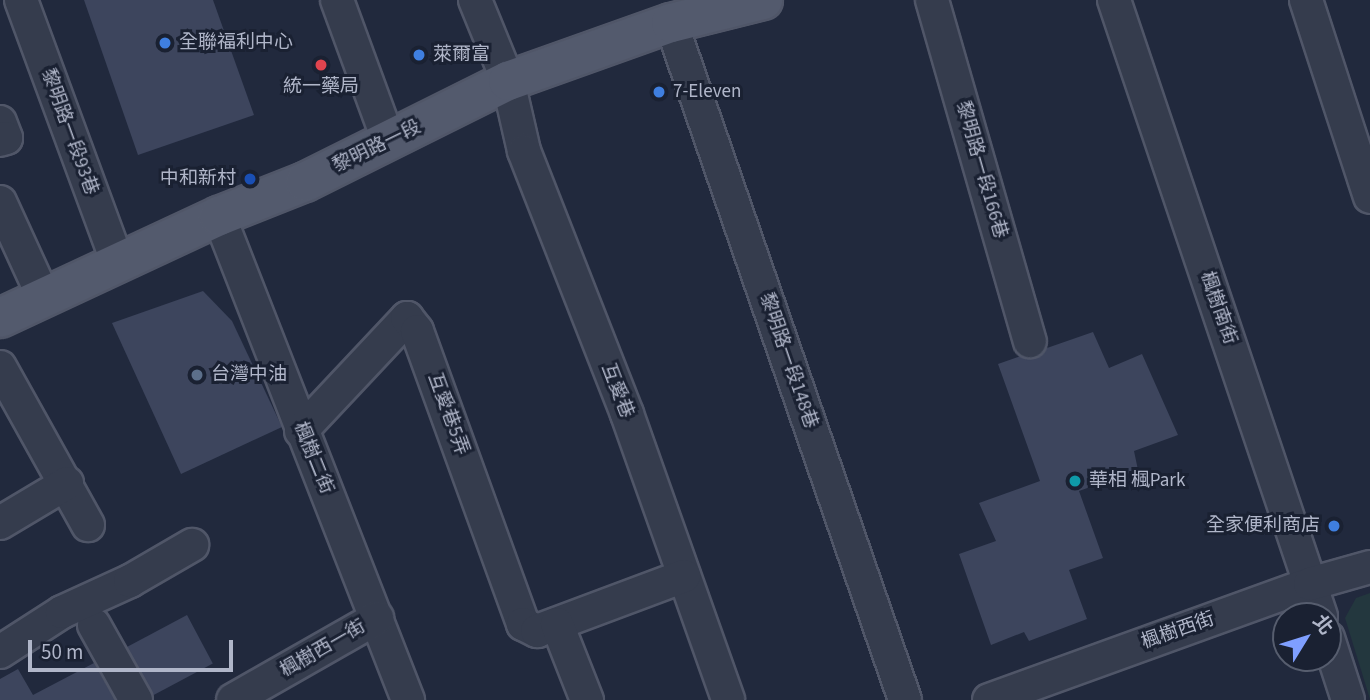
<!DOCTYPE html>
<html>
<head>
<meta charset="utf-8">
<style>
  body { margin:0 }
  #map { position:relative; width:1370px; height:700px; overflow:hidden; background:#21293d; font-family:"Source Sans 3","Noto Sans TC",sans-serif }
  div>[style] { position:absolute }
  .green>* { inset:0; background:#23373e }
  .building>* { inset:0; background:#3d455d; transform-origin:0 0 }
  .roads { filter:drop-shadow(2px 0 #505668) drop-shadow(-2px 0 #505668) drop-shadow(0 2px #505668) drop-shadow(0 -2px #505668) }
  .minor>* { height:32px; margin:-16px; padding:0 16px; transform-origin:16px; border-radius:16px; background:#353c4d }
  .major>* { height:38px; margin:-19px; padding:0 19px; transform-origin:19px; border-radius:19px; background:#535a6d }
  .dots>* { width:19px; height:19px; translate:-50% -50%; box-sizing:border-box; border:4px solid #1a2132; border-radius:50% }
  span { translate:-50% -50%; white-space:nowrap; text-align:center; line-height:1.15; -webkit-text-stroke:6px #1a2132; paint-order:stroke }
  .poi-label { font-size:19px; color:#b0b6c9 }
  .left { translate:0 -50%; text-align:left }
  .right { translate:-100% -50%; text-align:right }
  .street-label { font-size:19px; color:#b0b6c9 }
  .north { position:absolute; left:1272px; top:602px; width:70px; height:70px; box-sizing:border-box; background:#1a2132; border:2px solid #565d6e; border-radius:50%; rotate:52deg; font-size:19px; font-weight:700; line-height:28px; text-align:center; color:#b0b6c9 }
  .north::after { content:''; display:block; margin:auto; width:24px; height:32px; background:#7f9fff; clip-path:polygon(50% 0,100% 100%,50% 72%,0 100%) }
  .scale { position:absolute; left:28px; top:640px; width:205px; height:32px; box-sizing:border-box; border:4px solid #b0b6c9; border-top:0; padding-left:9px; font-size:21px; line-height:24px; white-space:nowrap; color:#b0b6c9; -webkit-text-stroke:5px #1a2132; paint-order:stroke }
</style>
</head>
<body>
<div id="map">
  <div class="green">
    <div style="clip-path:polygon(1370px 593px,1370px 699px,1345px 618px,1356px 598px)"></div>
  </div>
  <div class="building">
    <div style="clip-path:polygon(84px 0,213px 0,254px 115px,138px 155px)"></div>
    <div style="clip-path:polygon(203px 291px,232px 321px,282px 427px,181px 474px,112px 323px)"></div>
    <div style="clip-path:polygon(1093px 332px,1109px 368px,1142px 354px,1178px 435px,1134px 451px,1138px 470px,1079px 491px,1103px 558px,1069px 570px,1087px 619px,1029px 641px,1024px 632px,991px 645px,959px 554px,996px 541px,979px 503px,1040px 481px,998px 364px,1021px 356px,1036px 358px,1047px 348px)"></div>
    <div style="left:187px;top:615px;width:55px;height:68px;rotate:62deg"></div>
    <div style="clip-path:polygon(94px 663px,115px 700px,0 700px,0 679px,18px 669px,33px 695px)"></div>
  </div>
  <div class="roads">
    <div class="minor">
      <div style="left:21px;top:0;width:280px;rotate:69.8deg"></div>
      <div style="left:337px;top:0;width:151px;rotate:69.9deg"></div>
      <div style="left:475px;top:0;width:87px;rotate:67.8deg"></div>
      <div style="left:508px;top:81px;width:72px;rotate:77.1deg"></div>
      <div style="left:524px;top:151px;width:282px;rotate:68.6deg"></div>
      <div style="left:627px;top:414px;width:303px;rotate:70.5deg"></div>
      <div style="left:932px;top:0;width:355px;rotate:74deg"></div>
      <div style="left:1114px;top:0;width:650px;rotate:71.43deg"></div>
      <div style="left:1306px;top:0;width:207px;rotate:72deg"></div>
      <div style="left:671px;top:23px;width:716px;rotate:70.93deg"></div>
      <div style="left:0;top:122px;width:17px;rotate:69deg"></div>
      <div style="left:6px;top:138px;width:6px;rotate:162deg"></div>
      <div style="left:0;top:202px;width:106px;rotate:65.4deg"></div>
      <div style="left:219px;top:216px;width:520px;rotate:68.67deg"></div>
      <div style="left:0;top:367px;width:181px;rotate:60.9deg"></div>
      <div style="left:301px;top:431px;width:155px;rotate:-46.8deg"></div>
      <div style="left:407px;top:318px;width:16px;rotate:52deg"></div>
      <div style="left:417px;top:331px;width:312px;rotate:70.1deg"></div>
      <div style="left:523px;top:624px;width:16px;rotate:27deg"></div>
      <div style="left:537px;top:631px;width:157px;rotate:-20.5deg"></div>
      <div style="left:0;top:523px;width:78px;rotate:-30.8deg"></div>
      <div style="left:557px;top:624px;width:82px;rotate:68.5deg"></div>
      <div style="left:94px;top:625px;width:86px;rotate:60.8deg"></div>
      <div style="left:1328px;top:638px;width:65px;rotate:72.1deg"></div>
      <div style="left:0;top:652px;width:74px;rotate:-32.8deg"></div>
      <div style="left:62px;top:612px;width:75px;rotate:-24.5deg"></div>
      <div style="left:130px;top:581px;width:72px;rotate:-30.1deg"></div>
      <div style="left:233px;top:700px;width:166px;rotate:-29.7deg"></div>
      <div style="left:989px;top:700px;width:341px;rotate:-19.9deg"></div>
      <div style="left:1310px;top:584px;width:62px;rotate:-15.8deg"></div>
    </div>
    <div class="major">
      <div style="left:0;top:318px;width:242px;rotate:-25deg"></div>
      <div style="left:219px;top:216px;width:92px;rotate:-21.6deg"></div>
      <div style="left:305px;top:182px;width:227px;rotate:-26.5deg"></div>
      <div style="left:508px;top:81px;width:173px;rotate:-19.6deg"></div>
      <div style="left:671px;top:23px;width:95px;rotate:-14deg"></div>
    </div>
  </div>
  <div class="dots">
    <div style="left:165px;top:43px;background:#3f7fe0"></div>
    <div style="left:419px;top:55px;background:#3f7fe0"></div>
    <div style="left:321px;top:65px;background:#e0444e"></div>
    <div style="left:659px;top:92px;background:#3f7fe0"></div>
    <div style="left:250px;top:179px;background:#1a4fb4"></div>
    <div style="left:197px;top:375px;background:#5c6f8a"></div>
    <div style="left:1075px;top:481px;background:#0f9aa8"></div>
    <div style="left:1334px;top:526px;background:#3f7fe0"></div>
  </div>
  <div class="poi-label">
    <span class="left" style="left:179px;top:43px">全聯福利中心</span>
    <span class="left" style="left:433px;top:55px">萊爾富</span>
    <span style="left:321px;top:87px">統一藥局</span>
    <span class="left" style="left:673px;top:92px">7-Eleven</span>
    <span class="right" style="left:236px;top:179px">中和新村</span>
    <span class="left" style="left:211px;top:375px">台灣中油</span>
    <span class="left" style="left:1089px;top:481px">華相 楓Park</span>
    <span class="right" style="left:1320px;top:526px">全家便利商店</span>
  </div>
  <div class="street-label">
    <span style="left:69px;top:132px;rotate:70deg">黎明路一段93巷</span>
    <span style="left:377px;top:147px;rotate:-26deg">黎明路一段</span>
    <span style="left:981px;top:170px;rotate:74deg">黎明路一段166巷</span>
    <span style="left:1218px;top:308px;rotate:71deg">楓樹南街</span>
    <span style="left:788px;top:361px;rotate:71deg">黎明路一段148巷</span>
    <span style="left:617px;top:391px;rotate:69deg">互愛巷</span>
    <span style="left:448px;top:414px;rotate:70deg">互愛巷5弄</span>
    <span style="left:313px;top:458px;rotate:68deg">楓樹二街</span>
    <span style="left:1178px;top:631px;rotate:-19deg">楓樹西街</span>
    <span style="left:323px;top:649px;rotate:-30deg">楓樹西一街</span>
  </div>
  <div class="north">北</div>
  <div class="scale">50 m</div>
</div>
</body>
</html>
